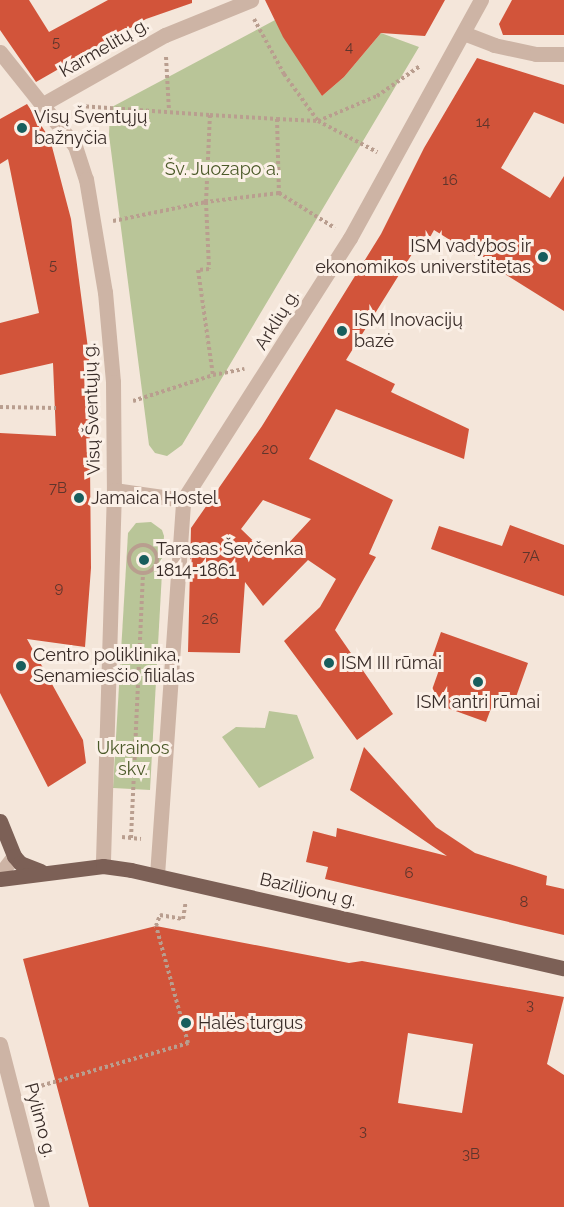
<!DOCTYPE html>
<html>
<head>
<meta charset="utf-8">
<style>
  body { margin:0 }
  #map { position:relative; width:564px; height:1207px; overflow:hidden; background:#f4e6da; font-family:Raleway,sans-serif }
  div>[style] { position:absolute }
  .green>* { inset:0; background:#b9c598 }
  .building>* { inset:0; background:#d2543a }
  .path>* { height:4px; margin-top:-2px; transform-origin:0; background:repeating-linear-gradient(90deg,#b99e8f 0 3px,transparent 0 6px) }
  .path>.ring { margin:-2px; padding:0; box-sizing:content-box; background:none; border:4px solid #b99e8f; border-radius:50% }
  .minor>* { height:15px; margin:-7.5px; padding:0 7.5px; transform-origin:7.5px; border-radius:7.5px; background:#cdb4a5 }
  .major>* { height:15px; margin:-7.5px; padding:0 7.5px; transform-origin:7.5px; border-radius:7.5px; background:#7c6056 }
  .dots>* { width:16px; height:16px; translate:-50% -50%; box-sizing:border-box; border:3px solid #fbf0e7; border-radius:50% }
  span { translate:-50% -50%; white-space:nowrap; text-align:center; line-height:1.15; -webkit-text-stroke:6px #fbf0e7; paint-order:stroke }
  .number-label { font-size:15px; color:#5e352c }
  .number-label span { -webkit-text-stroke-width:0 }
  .street-label { font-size:18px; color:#382b27 }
  .poi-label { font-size:18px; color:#382b27 }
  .left { translate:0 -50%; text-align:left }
  .right { translate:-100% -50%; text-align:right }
  .park-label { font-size:18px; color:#4a5928 }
</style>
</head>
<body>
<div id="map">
  <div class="green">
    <div style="clip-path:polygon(275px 20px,322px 96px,344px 77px,381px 33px,419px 47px,182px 445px,167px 456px,155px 453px,149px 445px,109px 135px,110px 108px)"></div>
    <div style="clip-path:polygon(151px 522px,162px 530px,164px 536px,150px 790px,113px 788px,128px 533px,136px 523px)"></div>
    <div style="clip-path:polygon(269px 711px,297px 715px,314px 758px,259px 788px,222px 737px,236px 727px,265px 728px)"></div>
  </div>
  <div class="building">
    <div style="clip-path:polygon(0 0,29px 0,49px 32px,108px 0,192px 0,192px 3px,146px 19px,36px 82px,0 30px)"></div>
    <div style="clip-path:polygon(265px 0,445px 0,425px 36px,381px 33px,344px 77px,322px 96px,283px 37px)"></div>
    <div style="clip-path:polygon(512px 0,564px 0,564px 35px,503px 35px,499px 24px)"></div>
    <div style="clip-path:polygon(evenodd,477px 58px,564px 85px,564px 124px,534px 112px,501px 168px,550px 198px,564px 176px,564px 311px,434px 230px,423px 250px,417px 246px,346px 360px,395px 384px,391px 392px,469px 429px,464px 459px,336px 409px,309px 459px,393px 500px,369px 554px,376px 557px,335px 630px,393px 714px,357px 740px,284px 641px,320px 607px,336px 579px,308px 560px,263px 606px,245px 582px,240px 653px,188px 652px,191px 528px,262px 426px,381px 234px,424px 148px,477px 58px,263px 500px,311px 519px,273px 560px,241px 529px,263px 500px)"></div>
    <div style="clip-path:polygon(27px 104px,50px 139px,71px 219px,89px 356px,91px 568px,85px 647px,27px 639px,83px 740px,86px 763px,48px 787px,0 693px,0 433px,56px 436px,53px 363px,0 375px,0 323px,39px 313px,8px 159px,0 164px,0 119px)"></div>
    <div style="clip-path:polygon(510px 525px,564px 545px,564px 596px,431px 549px,439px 526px,502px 546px)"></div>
    <div style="clip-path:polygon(441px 632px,528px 663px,516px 697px,508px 694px,503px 707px,493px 703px,486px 722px,428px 701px,439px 670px,429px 666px)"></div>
    <div style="clip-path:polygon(364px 747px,436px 827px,475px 853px,547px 876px,546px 885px,564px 889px,564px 935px,325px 879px,328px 867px,306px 862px,313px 831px,336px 837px,337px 828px,447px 856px,350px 790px)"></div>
    <div style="clip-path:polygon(evenodd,156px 926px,349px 963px,362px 961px,564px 997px,547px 1064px,564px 1075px,564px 1207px,89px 1207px,23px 959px,156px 926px,408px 1033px,473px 1044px,462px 1113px,398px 1103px,408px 1033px)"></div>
  </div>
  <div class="path">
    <div style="left:254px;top:19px;width:63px;rotate:61.4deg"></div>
    <div style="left:284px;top:74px;width:58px;rotate:54.1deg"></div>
    <div style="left:318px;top:121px;width:67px;rotate:27.7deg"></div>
    <div style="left:166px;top:57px;width:54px;rotate:86.8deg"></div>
    <div style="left:80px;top:106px;width:130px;rotate:4deg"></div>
    <div style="left:210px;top:115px;width:67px;rotate:3.4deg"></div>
    <div style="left:277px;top:119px;width:74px;rotate:88.5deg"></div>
    <div style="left:279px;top:193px;width:74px;rotate:173deg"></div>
    <div style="left:206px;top:202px;width:87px;rotate:-87.4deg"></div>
    <div style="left:277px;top:119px;width:41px;rotate:2.8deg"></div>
    <div style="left:318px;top:121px;width:64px;rotate:-23deg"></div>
    <div style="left:377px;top:96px;width:52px;rotate:-34.9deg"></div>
    <div style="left:279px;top:193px;width:66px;rotate:32deg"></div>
    <div style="left:113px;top:221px;width:95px;rotate:-11.5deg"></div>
    <div style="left:206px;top:202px;width:67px;rotate:87.4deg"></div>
    <div style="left:209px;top:269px;width:11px;rotate:175deg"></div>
    <div style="left:198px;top:270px;width:106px;rotate:81.9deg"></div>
    <div style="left:133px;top:401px;width:84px;rotate:-18deg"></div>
    <div style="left:213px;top:375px;width:32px;rotate:-11deg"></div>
    <div style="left:0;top:407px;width:56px;rotate:1deg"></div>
    <div class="ring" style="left:129px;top:545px;width:24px;height:24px"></div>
    <div style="left:122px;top:837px;width:19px;rotate:6deg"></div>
    <div style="left:131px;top:838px;width:265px;rotate:-87.4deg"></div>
    <div style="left:30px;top:1089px;width:165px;rotate:-16.2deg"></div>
    <div style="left:188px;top:1043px;width:121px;rotate:-105.3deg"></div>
    <div style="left:156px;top:926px;width:12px;rotate:-70deg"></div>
    <div style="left:160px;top:915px;width:23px;rotate:10deg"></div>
    <div style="left:183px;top:919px;width:18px;rotate:-81deg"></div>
  </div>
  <div class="minor">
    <div style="left:466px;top:34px;width:30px;rotate:21deg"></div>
    <div style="left:494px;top:45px;width:43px;rotate:12.1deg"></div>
    <div style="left:536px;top:54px;width:28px"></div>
    <div style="left:0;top:52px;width:120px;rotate:51.4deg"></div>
    <div style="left:75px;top:146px;width:35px;rotate:72deg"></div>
    <div style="left:86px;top:179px;width:115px;rotate:80.5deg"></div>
    <div style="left:105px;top:292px;width:90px;rotate:84.9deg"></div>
    <div style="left:113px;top:382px;width:108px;rotate:89.5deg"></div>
    <div style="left:114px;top:490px;width:376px;rotate:91.7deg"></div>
    <div style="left:43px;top:104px;width:140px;rotate:-29.5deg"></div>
    <div style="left:165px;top:35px;width:93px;rotate:-22.1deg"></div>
    <div style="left:114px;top:490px;width:70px;rotate:8.2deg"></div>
    <div style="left:183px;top:500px;width:311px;rotate:-57.5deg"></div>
    <div style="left:350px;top:238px;width:272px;rotate:-61.2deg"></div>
    <div style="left:0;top:874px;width:23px;rotate:-52deg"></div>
    <div style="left:157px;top:875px;width:376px;rotate:-86deg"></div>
    <div style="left:0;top:1044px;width:168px;rotate:75.6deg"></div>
  </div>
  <div class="major">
    <div style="left:0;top:821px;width:38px;rotate:68deg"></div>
    <div style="left:14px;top:856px;width:9px;rotate:49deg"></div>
    <div style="left:20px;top:863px;width:22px;rotate:21deg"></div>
    <div style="left:0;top:879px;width:104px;rotate:-7.2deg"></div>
    <div style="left:103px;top:866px;width:28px;rotate:8deg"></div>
    <div style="left:131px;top:870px;width:444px;rotate:12.8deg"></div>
  </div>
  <div class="dots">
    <div style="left:22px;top:128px;background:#185e5d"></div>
    <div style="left:543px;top:257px;background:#185e5d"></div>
    <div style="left:342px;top:331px;background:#185e5d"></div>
    <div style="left:79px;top:498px;background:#185e5d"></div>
    <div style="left:144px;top:560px;background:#185e5d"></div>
    <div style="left:329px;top:663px;background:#185e5d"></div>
    <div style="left:21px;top:666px;background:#185e5d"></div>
    <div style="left:478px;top:682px;background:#185e5d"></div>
    <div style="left:186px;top:1023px;background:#185e5d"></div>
  </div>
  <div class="number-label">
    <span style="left:56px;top:43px">5</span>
    <span style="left:349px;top:48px">4</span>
    <span style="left:483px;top:123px">14</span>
    <span style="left:450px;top:181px">16</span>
    <span style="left:53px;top:266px">5</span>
    <span style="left:270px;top:450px">20</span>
    <span style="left:58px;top:489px">7B</span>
    <span style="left:531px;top:557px">7A</span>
    <span style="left:59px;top:589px">9</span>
    <span style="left:210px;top:620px">26</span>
    <span style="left:409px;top:874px">6</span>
    <span style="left:524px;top:903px">8</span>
    <span style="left:530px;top:1006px">3</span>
    <span style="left:363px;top:1132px">3</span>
    <span style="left:471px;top:1155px">3B</span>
  </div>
  <div class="street-label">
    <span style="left:104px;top:48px;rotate:-30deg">Karmelitų g.</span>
    <span style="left:277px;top:320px;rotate:-58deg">Arklių g.</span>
    <span style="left:92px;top:409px;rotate:-92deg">Visų Šventųjų g.</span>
    <span style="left:308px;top:890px;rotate:13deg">Bazilijonų g.</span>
    <span style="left:40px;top:1120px;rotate:75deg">Pylimo g.</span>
  </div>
  <div class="poi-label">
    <span class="left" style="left:34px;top:128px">Visų Šventųjų<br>bažnyčia</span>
    <span class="right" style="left:531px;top:257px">ISM vadybos ir<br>ekonomikos universtitetas</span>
    <span class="left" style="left:354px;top:331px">ISM Inovacijų<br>bazė</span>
    <span class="left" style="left:91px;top:498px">Jamaica Hostel</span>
    <span class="left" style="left:156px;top:560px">Tarasas Ševčenka<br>1814-1861</span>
    <span class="left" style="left:33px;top:666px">Centro poliklinika,<br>Senamiesčio filialas</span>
    <span class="left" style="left:341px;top:663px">ISM III rūmai</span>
    <span style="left:478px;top:702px">ISM antri rūmai</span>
    <span class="left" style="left:198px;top:1023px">Halės turgus</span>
  </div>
  <div class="park-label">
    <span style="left:222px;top:169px">Šv. Juozapo a.</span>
    <span style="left:133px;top:759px">Ukrainos<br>skv.</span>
  </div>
</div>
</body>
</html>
